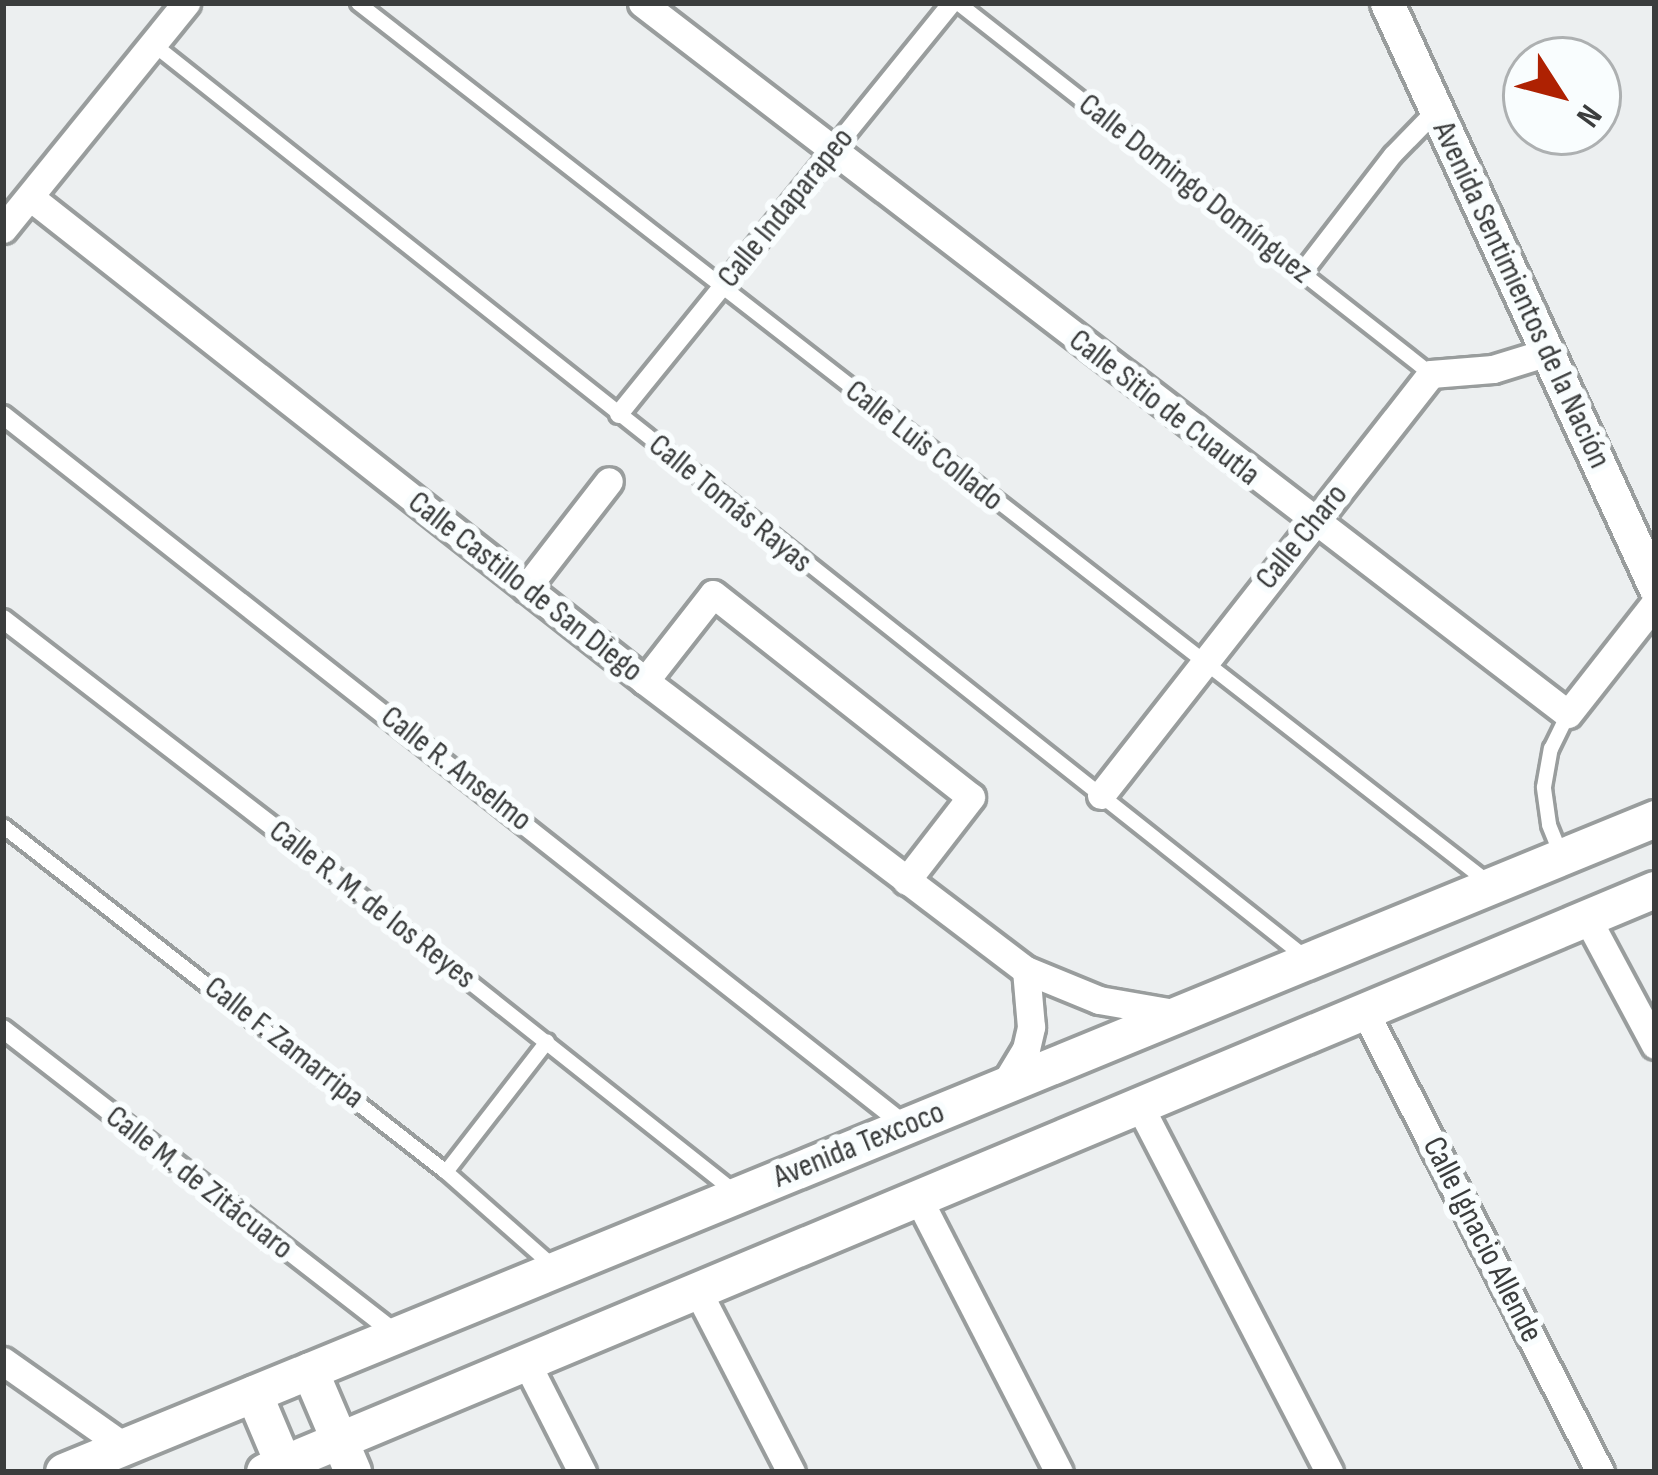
<!DOCTYPE html>
<html>
<head>
<meta charset="utf-8">
<style>
  body { margin:0 }
  #map { position:relative; width:1658px; height:1475px; overflow:hidden; background:#eceff0; font-family:"Sofia Sans Condensed",sans-serif }
  div>[style] { position:absolute }
  .roads { filter:drop-shadow(3px 0 #999d9d) drop-shadow(-3px 0 #999d9d) drop-shadow(0 3px #999d9d) drop-shadow(0 -3px #999d9d) }
  .service>* { height:14px; margin:-7px; padding:0 7px; transform-origin:7px; border-radius:7px; background:#fff }
  .pedestrian>* { height:18px; margin:-9px; padding:0 9px; transform-origin:9px; border-radius:9px; background:#fff }
  .minor>* { height:27px; margin:-13.5px; padding:0 13.5px; transform-origin:13.5px; border-radius:13.5px; background:#fff }
  .tertiary>* { height:33px; margin:-16.5px; padding:0 16.5px; transform-origin:16.5px; border-radius:16.5px; background:#fff }
  .secondary>* { height:36px; margin:-18px; padding:0 18px; transform-origin:18px; border-radius:18px; background:#fff }
  span { translate:-50% -50%; white-space:nowrap; text-align:center; line-height:1.15; -webkit-text-stroke:12px #f9fdfe; paint-order:stroke }
  .street-label { font-size:33px; color:#3b3d3d }
  .frame { position:absolute; inset:0; border:6px solid #3b3d3d; pointer-events:none }
  .north { position:absolute; left:1502px; top:36px; width:120px; height:120px; box-sizing:border-box; background:#f9fdfe; border:3px solid #adb0b1; border-radius:50%; rotate:126deg; font-size:33px; font-weight:700; line-height:48px; text-align:center; color:#3b3d3d }
  .north::after { content:''; display:block; margin:auto; width:42px; height:54px; background:#ae2102; clip-path:polygon(50% 0,100% 100%,50% 72%,0 100%) }
</style>
</head>
<body>
<div id="map">
  <div class="roads">
    <div class="service">
      <div style="left:358px;top:3px;width:1433px;rotate:37.89deg"></div>
      <div style="left:958px;top:3px;width:601px;rotate:38.11deg"></div>
      <div style="left:153px;top:44px;width:1471px;rotate:38.4deg"></div>
      <div style="left:3px;top:826px;width:562px;rotate:37.99deg"></div>
      <div style="left:446px;top:1172px;width:147px;rotate:41.4deg"></div>
      <div style="left:303px;top:850px;width:552px;rotate:38.38deg"></div>
      <div style="left:1562px;top:857px;width:35px;rotate:-112deg"></div>
      <div style="left:1549px;top:824px;width:37px;rotate:-98deg"></div>
      <div style="left:1544px;top:787px;width:39px;rotate:-80deg"></div>
      <div style="left:1551px;top:749px;width:39px;rotate:-64deg"></div>
      <div style="left:446px;top:1172px;width:165px;rotate:-52.2deg"></div>
    </div>
    <div class="pedestrian">
      <div style="left:1302px;top:273px;width:149px;rotate:-52.4deg"></div>
      <div style="left:1393px;top:155px;width:62px;rotate:-45.7deg"></div>
      <div style="left:619px;top:414px;width:529px;rotate:-50.98deg"></div>
      <div style="left:3px;top:415px;width:1149px;rotate:38.22deg"></div>
      <div style="left:3px;top:619px;width:379px;rotate:37.6deg"></div>
      <div style="left:3px;top:1029px;width:499px;rotate:37.8deg"></div>
    </div>
    <div class="minor">
      <div style="left:642px;top:3px;width:1167px;rotate:37.52deg"></div>
      <div style="left:1568px;top:714px;width:141px;rotate:-51.9deg"></div>
      <div style="left:30px;top:197px;width:783px;rotate:38.2deg"></div>
      <div style="left:645px;top:681px;width:478px;rotate:37.2deg"></div>
      <div style="left:1026px;top:970px;width:79px;rotate:22.3deg"></div>
      <div style="left:1099px;top:1000px;width:76px;rotate:9.8deg"></div>
      <div style="left:3px;top:229px;width:291px;rotate:-51deg"></div>
      <div style="left:526px;top:588px;width:135px;rotate:-52.2deg"></div>
      <div style="left:645px;top:681px;width:110px;rotate:-52deg"></div>
      <div style="left:713px;top:594px;width:328px;rotate:38.2deg"></div>
      <div style="left:971px;top:797px;width:106px;rotate:127.7deg"></div>
      <div style="left:1101px;top:795px;width:535px;rotate:-51.91deg"></div>
      <div style="left:1431px;top:374px;width:62px;rotate:-4.6deg"></div>
      <div style="left:1493px;top:369px;width:58px;rotate:-17.2deg"></div>
      <div style="left:1587px;top:918px;width:144px;rotate:61.8deg"></div>
      <div style="left:1363px;top:1008px;width:521px;rotate:62.94deg"></div>
      <div style="left:1003px;top:1087px;width:44px;rotate:-58.8deg"></div>
      <div style="left:1026px;top:1049px;width:23px;rotate:-77deg"></div>
      <div style="left:1031px;top:1027px;width:57px;rotate:-95deg"></div>
      <div style="left:1139px;top:1105px;width:413px;rotate:62.6deg"></div>
      <div style="left:917px;top:1196px;width:310px;rotate:62.8deg"></div>
      <div style="left:696px;top:1288px;width:207px;rotate:62.7deg"></div>
      <div style="left:525px;top:1360px;width:126px;rotate:63deg"></div>
      <div style="left:3px;top:1361px;width:149px;rotate:35.2deg"></div>
    </div>
    <div class="tertiary">
      <div style="left:1387px;top:3px;width:643px;rotate:65.35deg"></div>
    </div>
    <div class="secondary">
      <div style="left:310px;top:1371px;width:110px;rotate:66.9deg"></div>
      <div style="left:254px;top:1394px;width:85px;rotate:67.1deg"></div>
      <div style="left:64px;top:1472px;width:1720px;rotate:-22.31deg"></div>
      <div style="left:265px;top:1472px;width:1507px;rotate:-22.72deg"></div>
    </div>
  </div>
  <div class="street-label">
    <span style="left:1195px;top:189px;rotate:38deg">Calle Domingo Domínguez</span>
    <span style="left:786px;top:208px;rotate:-51deg">Calle Indaparapeo</span>
    <span style="left:1521px;top:295px;rotate:65deg">Avenida Sentimientos de la Nación</span>
    <span style="left:1164px;top:408px;rotate:38deg">Calle Sitio de Cuautla</span>
    <span style="left:924px;top:446px;rotate:38deg">Calle Luis Collado</span>
    <span style="left:730px;top:504px;rotate:39deg">Calle Tomás Rayas</span>
    <span style="left:1302px;top:537px;rotate:-51deg">Calle Charo</span>
    <span style="left:525px;top:587px;rotate:38deg">Calle Castillo de San Diego</span>
    <span style="left:456px;top:769px;rotate:38deg">Calle R. Anselmo</span>
    <span style="left:372px;top:905px;rotate:38deg">Calle R. M. de los Reyes</span>
    <span style="left:284px;top:1043px;rotate:38deg">Calle F. Zamarripa</span>
    <span style="left:859px;top:1145px;rotate:-22deg">Avenida Texcoco</span>
    <span style="left:199px;top:1183px;rotate:38deg">Calle M. de Zitácuaro</span>
    <span style="left:1482px;top:1240px;rotate:63deg">Calle Ignacio Allende</span>
  </div>
  <div class="frame"></div>
  <div class="north">N</div>
</div>
</body>
</html>
